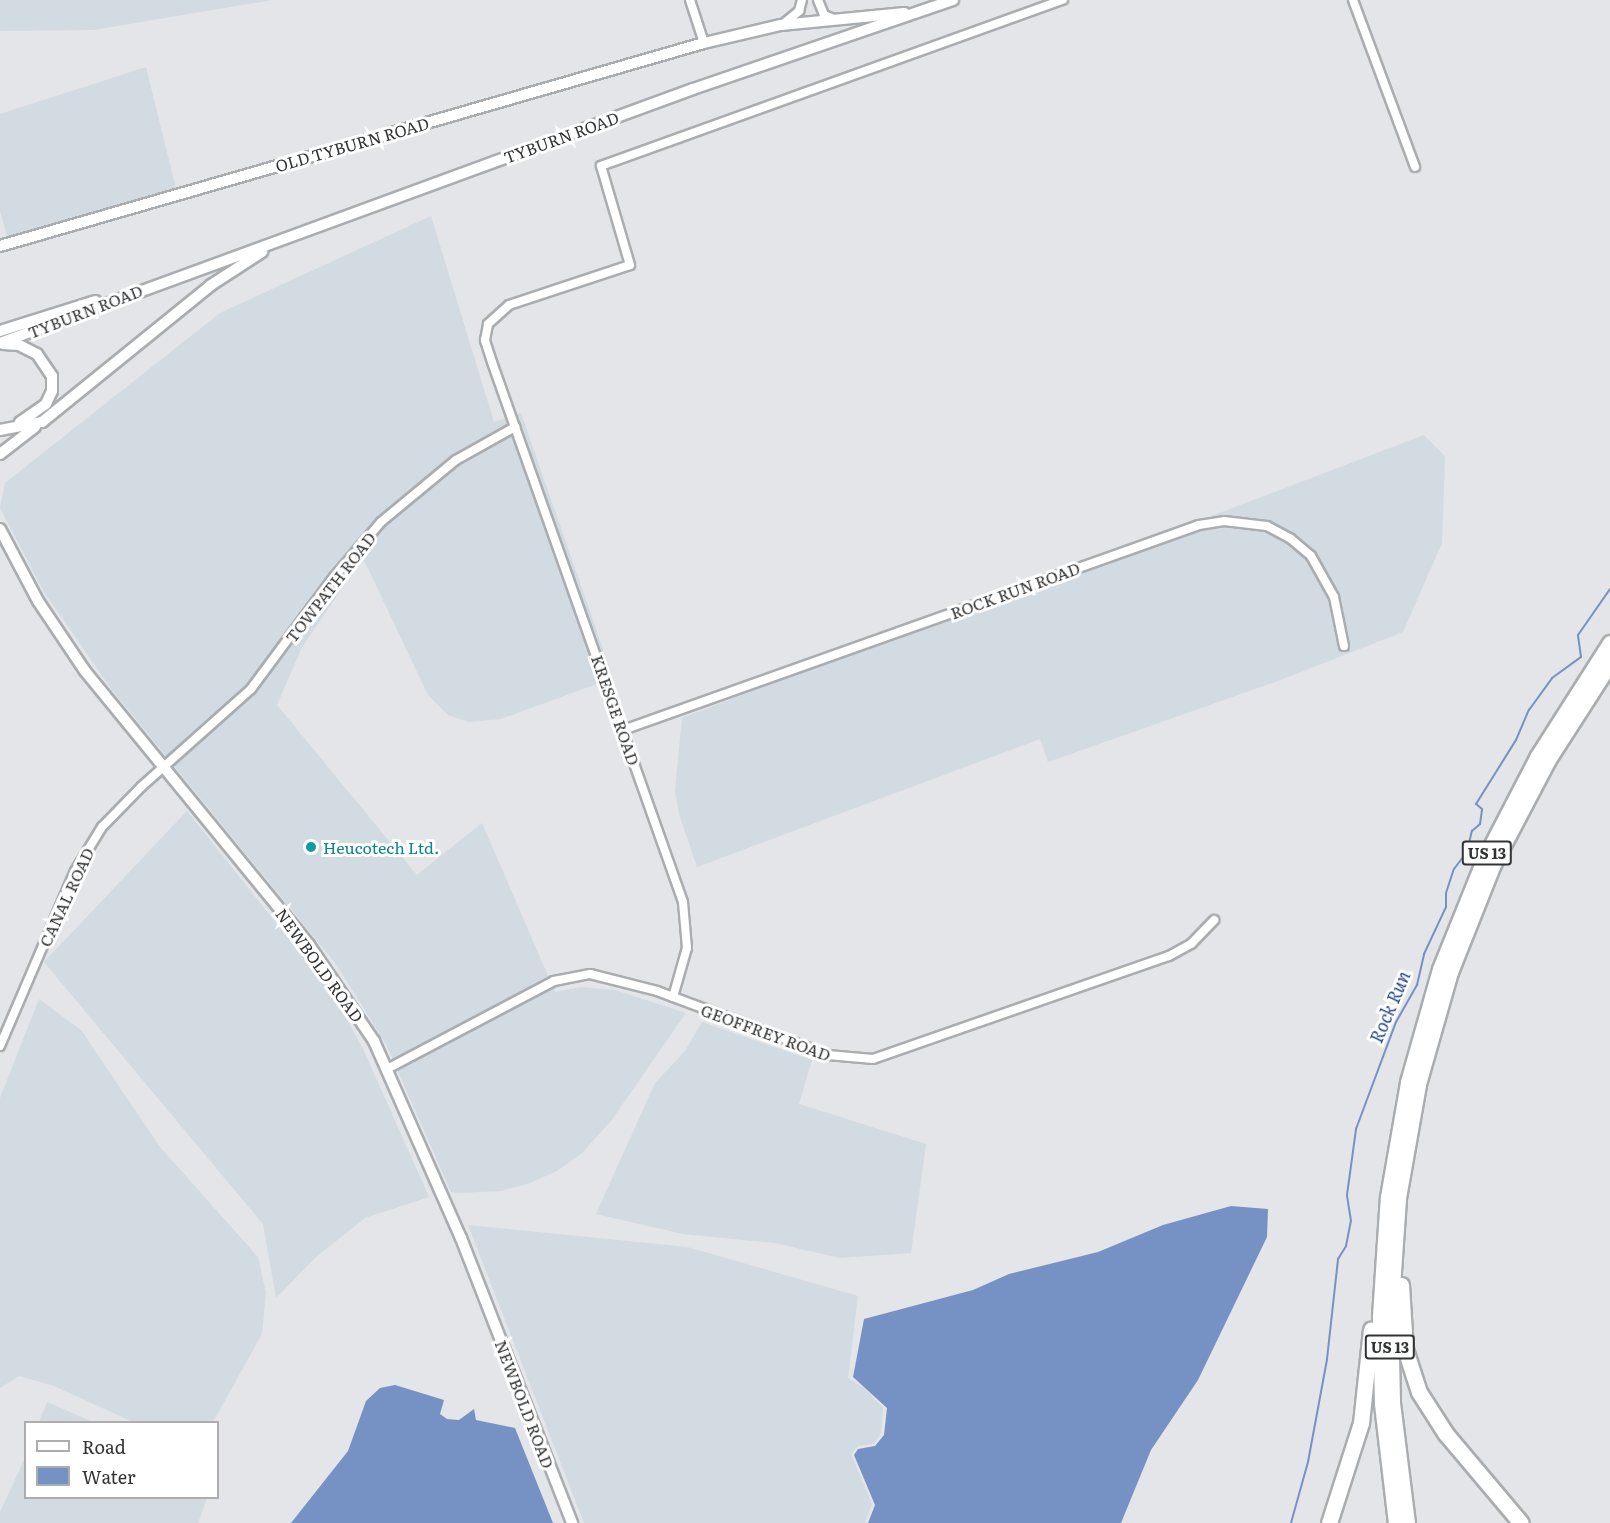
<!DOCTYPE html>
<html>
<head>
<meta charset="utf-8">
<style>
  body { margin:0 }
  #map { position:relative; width:1610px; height:1523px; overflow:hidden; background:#e3e5e8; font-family:Literata,serif }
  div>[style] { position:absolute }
  .built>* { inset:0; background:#d2dae2 }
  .water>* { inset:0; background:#7692c4 }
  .stream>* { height:2px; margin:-1px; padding:0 1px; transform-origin:1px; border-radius:1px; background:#7692c4 }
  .roads { filter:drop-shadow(2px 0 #aaadaf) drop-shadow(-2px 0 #aaadaf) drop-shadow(0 2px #aaadaf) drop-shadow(0 -2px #aaadaf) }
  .street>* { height:8px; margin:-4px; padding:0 4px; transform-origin:4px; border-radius:4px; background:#fff }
  .secondary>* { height:10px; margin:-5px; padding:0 5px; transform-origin:5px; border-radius:5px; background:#fff }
  .highway>* { height:15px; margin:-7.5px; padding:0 7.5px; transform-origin:7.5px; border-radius:7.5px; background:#fff }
  .dots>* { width:16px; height:16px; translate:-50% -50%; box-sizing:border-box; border:3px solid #fff; border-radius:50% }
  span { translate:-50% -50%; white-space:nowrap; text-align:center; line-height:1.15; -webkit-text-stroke:6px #fff; paint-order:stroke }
  .shield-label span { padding:2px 4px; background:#fff; border:2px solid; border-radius:4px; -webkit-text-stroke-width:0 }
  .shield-label { font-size:15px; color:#313233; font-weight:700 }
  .street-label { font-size:16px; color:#313233 }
  .culture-label { font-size:16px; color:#0d838f }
  .left { translate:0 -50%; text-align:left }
  .water-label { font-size:18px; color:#264786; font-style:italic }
  .legend { position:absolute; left:24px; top:1421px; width:195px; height:78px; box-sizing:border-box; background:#fff; border:2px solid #adadad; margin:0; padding:8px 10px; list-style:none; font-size:18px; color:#313233 }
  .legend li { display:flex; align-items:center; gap:12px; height:30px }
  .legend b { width:30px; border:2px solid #adadad }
</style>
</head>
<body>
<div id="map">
  <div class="built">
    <div style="clip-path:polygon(0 0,273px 0,94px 30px,0 31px)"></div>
    <div style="clip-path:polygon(146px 67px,176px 189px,8px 239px,0 211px,0 114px)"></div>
    <div style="clip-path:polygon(431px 216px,494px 422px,521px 413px,613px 678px,501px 719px,469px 722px,448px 715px,428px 695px,363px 558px,302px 647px,277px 705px,417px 875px,482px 823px,555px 992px,581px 987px,615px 990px,686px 1013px,611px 1121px,581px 1154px,557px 1171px,530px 1183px,501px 1191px,459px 1193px,451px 1192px,386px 1044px,336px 964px,112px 690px,44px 592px,0 508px,5px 483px,220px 313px)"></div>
    <div style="clip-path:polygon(1424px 435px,1445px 456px,1442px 543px,1403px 632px,1278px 681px,1048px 762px,1040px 739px,697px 867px,679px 814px,675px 791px,682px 718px)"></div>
    <div style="clip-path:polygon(187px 811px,335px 997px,364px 1051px,429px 1197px,365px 1218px,316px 1257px,276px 1298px,263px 1224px,44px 962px)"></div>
    <div style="clip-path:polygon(39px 999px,81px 1030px,160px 1147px,258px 1257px,266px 1293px,262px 1334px,213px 1422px,133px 1422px,54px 1386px,19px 1376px,0 1388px,0 1098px)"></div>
    <div style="clip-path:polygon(702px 1022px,812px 1060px,799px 1104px,926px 1144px,911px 1253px,840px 1258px,775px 1243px,683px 1234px,596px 1214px,655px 1083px,685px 1051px)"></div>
    <div style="clip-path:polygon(468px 1225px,687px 1247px,858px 1296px,848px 1378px,864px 1388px,883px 1408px,881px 1433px,874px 1444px,858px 1446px,851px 1454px,872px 1504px,865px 1523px,584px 1523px)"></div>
    <div style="clip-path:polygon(47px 1402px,93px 1422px,39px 1422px)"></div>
    <div style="clip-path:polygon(25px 1458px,26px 1498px,207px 1498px,198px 1523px,0 1523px,0 1512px)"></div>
  </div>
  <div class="water">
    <div style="clip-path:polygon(1231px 1206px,1268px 1209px,1267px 1237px,1198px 1380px,1151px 1450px,1121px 1523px,868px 1523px,875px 1505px,854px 1455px,858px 1449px,875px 1446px,884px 1435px,887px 1408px,853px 1377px,864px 1319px,973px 1290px,1009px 1274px,1098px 1252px,1163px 1225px)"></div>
    <div style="clip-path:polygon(395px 1385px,444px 1400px,440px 1414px,447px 1419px,459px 1420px,474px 1409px,476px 1420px,515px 1428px,553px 1523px,291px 1523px,348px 1451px,366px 1401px,380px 1388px)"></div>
  </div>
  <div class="stream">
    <div style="left:1291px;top:1523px;width:63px;rotate:-74.4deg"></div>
    <div style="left:1308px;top:1462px;width:105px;rotate:-79.5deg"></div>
    <div style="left:1327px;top:1359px;width:101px;rotate:-83.7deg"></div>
    <div style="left:1338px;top:1259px;width:15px;rotate:-58deg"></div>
    <div style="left:1346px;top:1246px;width:25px;rotate:-79deg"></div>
    <div style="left:1351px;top:1221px;width:26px;rotate:-99deg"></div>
    <div style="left:1347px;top:1195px;width:67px;rotate:-82.2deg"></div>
    <div style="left:1356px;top:1129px;width:114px;rotate:-69.5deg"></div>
    <div style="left:1396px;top:1022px;width:43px;rotate:-60.4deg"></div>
    <div style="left:1417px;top:985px;width:32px;rotate:-77deg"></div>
    <div style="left:1424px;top:954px;width:52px;rotate:-64.9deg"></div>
    <div style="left:1446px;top:907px;width:14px;rotate:-90deg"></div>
    <div style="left:1446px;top:893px;width:25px;rotate:-72deg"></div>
    <div style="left:1454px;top:869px;width:21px;rotate:-53deg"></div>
    <div style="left:1467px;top:852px;width:22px;rotate:-77deg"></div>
    <div style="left:1472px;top:831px;width:11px;rotate:-41deg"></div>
    <div style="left:1480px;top:824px;width:15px;rotate:-82deg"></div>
    <div style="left:1482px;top:809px;width:8px;rotate:-140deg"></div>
    <div style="left:1476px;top:804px;width:75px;rotate:-58deg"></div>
    <div style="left:1516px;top:740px;width:33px;rotate:-67deg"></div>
    <div style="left:1529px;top:710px;width:39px;rotate:-54deg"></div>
    <div style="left:1552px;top:678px;width:36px;rotate:-36deg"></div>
    <div style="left:1581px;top:657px;width:22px;rotate:-98deg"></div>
    <div style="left:1578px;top:635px;width:56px;rotate:-55.2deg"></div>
  </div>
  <div class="roads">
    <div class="street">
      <div style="left:690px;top:0;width:45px;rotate:72deg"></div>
      <div style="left:818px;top:0;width:16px;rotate:68deg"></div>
      <div style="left:824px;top:15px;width:11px;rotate:22deg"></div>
      <div style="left:1353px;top:0;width:178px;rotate:69.6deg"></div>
      <div style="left:783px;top:24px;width:21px;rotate:-39deg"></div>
      <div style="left:799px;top:11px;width:11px;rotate:-75deg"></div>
      <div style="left:623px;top:730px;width:611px;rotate:-19.59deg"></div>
      <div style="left:1199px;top:525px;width:25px;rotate:-9deg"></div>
      <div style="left:1224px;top:521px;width:43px;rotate:6.6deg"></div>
      <div style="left:1267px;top:526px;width:27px;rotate:28deg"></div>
      <div style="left:1291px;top:539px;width:26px;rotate:40deg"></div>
      <div style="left:1311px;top:556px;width:47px;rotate:60.7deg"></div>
      <div style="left:1334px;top:597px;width:50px;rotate:78.5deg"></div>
      <div style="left:673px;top:997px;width:51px;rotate:-74.1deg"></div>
      <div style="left:687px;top:948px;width:46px;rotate:-95deg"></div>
      <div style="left:683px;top:902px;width:573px;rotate:-109.48deg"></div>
      <div style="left:492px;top:362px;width:23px;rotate:-108deg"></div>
      <div style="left:485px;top:340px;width:16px;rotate:-79deg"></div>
      <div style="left:488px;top:324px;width:28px;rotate:-42deg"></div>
      <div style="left:509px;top:305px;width:127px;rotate:-18.3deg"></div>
      <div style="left:630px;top:265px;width:103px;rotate:-106.3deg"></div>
      <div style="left:601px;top:166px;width:491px;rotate:-19.8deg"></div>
      <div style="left:0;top:1046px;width:190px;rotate:-66.8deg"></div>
      <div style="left:75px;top:871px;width:52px;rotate:-58.5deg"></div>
      <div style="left:102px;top:827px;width:56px;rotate:-45.7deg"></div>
      <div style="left:141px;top:787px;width:147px;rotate:-41.7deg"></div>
      <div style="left:251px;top:689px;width:139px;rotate:-53.5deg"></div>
      <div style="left:334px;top:577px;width:72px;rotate:-49.5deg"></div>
      <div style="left:381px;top:522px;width:97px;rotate:-39.6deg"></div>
      <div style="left:456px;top:460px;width:68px;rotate:-29.2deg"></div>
      <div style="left:387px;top:1069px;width:189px;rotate:-27.8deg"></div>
      <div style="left:554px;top:981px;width:37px;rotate:-11deg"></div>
      <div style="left:590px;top:974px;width:69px;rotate:14.2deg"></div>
      <div style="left:657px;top:991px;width:183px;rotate:20.5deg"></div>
      <div style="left:828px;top:1055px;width:45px;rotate:5.1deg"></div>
      <div style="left:873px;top:1059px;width:313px;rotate:-19.2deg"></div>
      <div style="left:1169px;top:956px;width:26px;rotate:-29deg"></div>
      <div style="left:1192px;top:943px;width:32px;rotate:-46deg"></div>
    </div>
    <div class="secondary">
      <div style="left:0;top:246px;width:733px;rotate:-16.09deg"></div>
      <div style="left:704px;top:43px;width:79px;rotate:-13.2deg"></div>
      <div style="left:781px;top:25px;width:124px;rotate:-5.6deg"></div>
      <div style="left:0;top:331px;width:100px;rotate:-17.5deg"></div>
      <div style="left:0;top:343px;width:738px;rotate:-20.13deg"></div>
      <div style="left:693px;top:89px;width:275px;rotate:-18.9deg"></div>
      <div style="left:3px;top:344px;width:16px;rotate:4deg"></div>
      <div style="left:19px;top:345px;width:20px;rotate:27deg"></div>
      <div style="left:37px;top:354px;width:27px;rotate:56deg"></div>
      <div style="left:52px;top:376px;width:15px;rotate:90deg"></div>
      <div style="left:52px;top:391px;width:14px;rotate:115deg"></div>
      <div style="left:46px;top:404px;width:32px;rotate:145deg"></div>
      <div style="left:0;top:430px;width:43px;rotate:-10.8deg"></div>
      <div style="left:42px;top:422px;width:218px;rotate:-39deg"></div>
      <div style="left:211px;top:285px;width:61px;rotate:-32.9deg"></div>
      <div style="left:0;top:454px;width:44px;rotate:-37.6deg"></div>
      <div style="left:0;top:529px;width:81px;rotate:62.2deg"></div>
      <div style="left:38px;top:601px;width:84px;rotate:56.1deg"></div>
      <div style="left:85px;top:671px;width:354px;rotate:50.7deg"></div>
      <div style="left:309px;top:945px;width:116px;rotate:55.9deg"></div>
      <div style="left:374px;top:1041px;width:215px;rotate:66.2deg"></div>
      <div style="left:461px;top:1238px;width:306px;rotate:68.7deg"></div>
    </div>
    <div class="highway">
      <div style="left:1401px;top:1285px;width:64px;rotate:86.4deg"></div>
      <div style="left:1405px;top:1349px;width:45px;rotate:72deg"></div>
      <div style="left:1419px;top:1392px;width:50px;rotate:57.3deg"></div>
      <div style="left:1446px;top:1434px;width:116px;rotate:49.9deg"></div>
      <div style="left:1329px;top:1523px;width:105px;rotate:-72.3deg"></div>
      <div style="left:1361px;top:1423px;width:94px;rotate:-83.9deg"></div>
      <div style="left:1396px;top:1523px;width:121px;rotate:-96.7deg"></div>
      <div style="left:1382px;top:1403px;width:87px;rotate:-91.3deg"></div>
      <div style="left:1380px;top:1316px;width:119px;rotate:-86.2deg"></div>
      <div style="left:1388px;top:1197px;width:117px;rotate:-80.1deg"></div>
      <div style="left:1408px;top:1082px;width:117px;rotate:-74.2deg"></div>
      <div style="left:1440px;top:969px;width:118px;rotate:-68deg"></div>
      <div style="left:1484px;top:860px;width:117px;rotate:-62.6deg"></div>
      <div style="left:1538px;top:756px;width:134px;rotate:-57.5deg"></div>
      <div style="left:1407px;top:1523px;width:122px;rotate:-97.1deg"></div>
      <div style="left:1392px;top:1402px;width:86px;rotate:-91.3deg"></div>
      <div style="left:1390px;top:1316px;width:118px;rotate:-86.1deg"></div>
      <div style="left:1398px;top:1198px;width:116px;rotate:-80deg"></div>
      <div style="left:1418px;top:1084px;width:116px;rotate:-74.1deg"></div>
      <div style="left:1450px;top:972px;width:116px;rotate:-68.3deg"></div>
      <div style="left:1493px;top:864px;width:116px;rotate:-62.3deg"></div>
      <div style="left:1547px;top:761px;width:117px;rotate:-57.3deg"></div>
    </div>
  </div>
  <div class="dots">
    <div style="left:311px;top:847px;background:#0f9aa8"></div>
  </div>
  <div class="shield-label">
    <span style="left:1487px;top:853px">US 13</span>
    <span style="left:1390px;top:1347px">US 13</span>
  </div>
  <div class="street-label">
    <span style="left:561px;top:137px;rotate:-20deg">TYBURN ROAD</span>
    <span style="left:352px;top:144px;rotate:-16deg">OLD TYBURN ROAD</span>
    <span style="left:85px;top:311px;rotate:-21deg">TYBURN ROAD</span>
    <span style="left:330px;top:587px;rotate:-52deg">TOWPATH ROAD</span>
    <span style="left:1015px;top:590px;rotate:-20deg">ROCK RUN ROAD</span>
    <span style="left:616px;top:710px;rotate:71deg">KRESGE ROAD</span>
    <span style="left:66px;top:897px;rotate:-65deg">CANAL ROAD</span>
    <span style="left:320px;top:965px;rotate:54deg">NEWBOLD ROAD</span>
    <span style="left:766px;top:1032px;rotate:20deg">GEOFFREY ROAD</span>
    <span style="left:525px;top:1404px;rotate:69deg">NEWBOLD ROAD</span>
  </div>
  <div class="culture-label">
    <span class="left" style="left:323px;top:847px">Heucotech Ltd.</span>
  </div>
  <div class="water-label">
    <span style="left:1390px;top:1007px;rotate:-67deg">Rock Run</span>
  </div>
  <ul class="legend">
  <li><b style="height:8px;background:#fff"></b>Road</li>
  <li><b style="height:16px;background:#7692c4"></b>Water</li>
  </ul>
</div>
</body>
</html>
